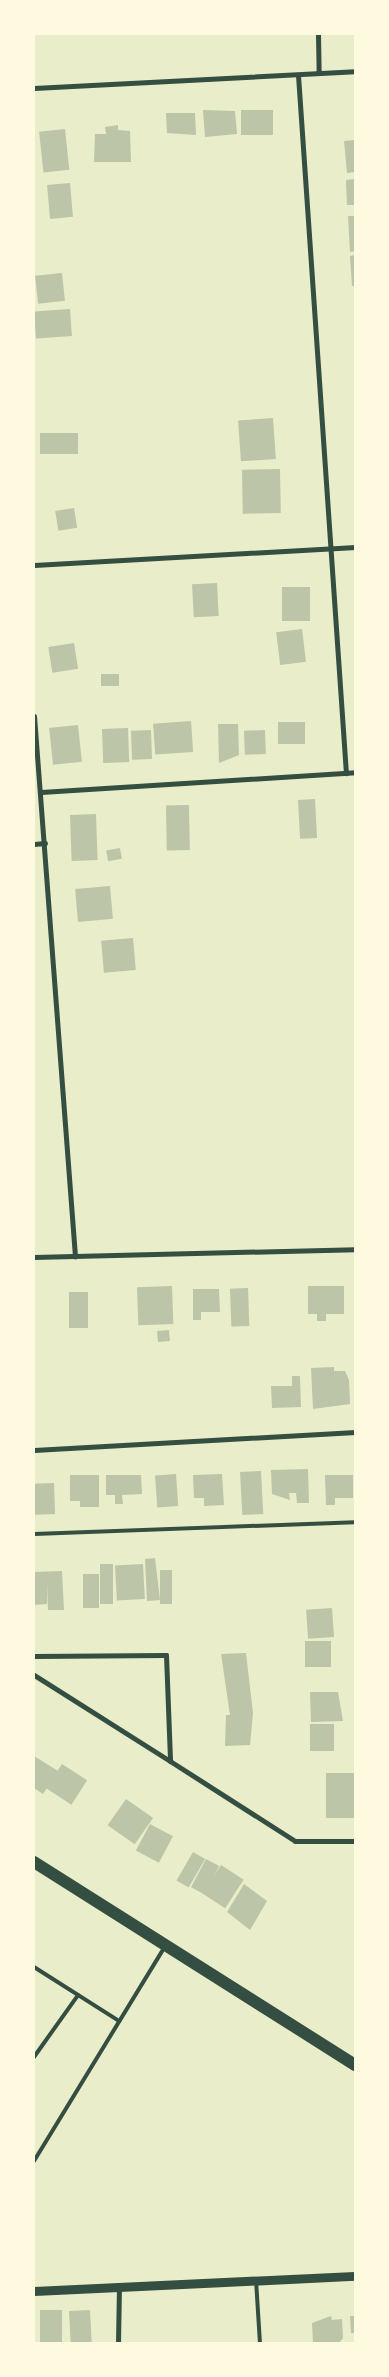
<!DOCTYPE html>
<html>
<head>
<meta charset="utf-8">
<style>
  body { margin:0 }
  #map { position:relative; width:389px; height:2377px; overflow:hidden; background:#e9edc9; font-family:Inter,sans-serif }
  div>[style] { position:absolute }
  .building>* { inset:0; background:#bcc5a7; transform-origin:0 0 }
  .service>* { height:4px; margin:-2px; padding:0 2px; transform-origin:2px; border-radius:2px; background:#344e41 }
  .minor>* { height:5px; margin:-2.5px; padding:0 2.5px; transform-origin:2.5px; border-radius:2.5px; background:#344e41 }
  .tertiary>* { height:9px; margin:-4.5px; padding:0 4.5px; transform-origin:4.5px; border-radius:4.5px; background:#344e41 }
  .primary>* { height:12px; margin:-6px; padding:0 6px; transform-origin:6px; border-radius:6px; background:#344e41 }
  span { translate:-50% -50%; white-space:nowrap; text-align:center; line-height:1.15; -webkit-text-stroke:4px #fefae0; paint-order:stroke }
  .frame { position:absolute; inset:0; border:35px solid #fefae0; pointer-events:none }
</style>
</head>
<body>
<div id="map">
  <div class="building">
    <div style="clip-path:polygon(203px 110px,235px 111px,237px 134px,205px 137px)"></div>
    <div style="left:241px;top:110px;width:32px;height:25px"></div>
    <div style="clip-path:polygon(166px 113px,195px 113px,196px 135px,167px 133px)"></div>
    <div style="clip-path:polygon(118px 125px,118px 130px,130px 131px,131px 162px,94px 162px,95px 134px,106px 134px,105px 127px)"></div>
    <div style="left:65px;top:129px;width:41px;height:26px;rotate:84deg"></div>
    <div style="clip-path:polygon(355px 140px,355px 172px,347px 173px,344px 141px)"></div>
    <div style="clip-path:polygon(355px 179px,355px 205px,347px 205px,346px 180px)"></div>
    <div style="left:70px;top:183px;width:34px;height:23px;rotate:85deg"></div>
    <div style="clip-path:polygon(348px 216px,355px 216px,355px 251px,350px 252px)"></div>
    <div style="clip-path:polygon(355px 255px,355px 286px,352px 286px,350px 256px)"></div>
    <div style="left:62px;top:273px;width:28px;height:27px;rotate:84deg"></div>
    <div style="left:70px;top:309px;width:27px;height:36px;rotate:86deg"></div>
    <div style="left:273px;top:418px;width:41px;height:35px;rotate:86deg"></div>
    <div style="left:78px;top:433px;width:21px;height:38px;rotate:90deg"></div>
    <div style="left:280px;top:469px;width:44px;height:38px;rotate:89deg"></div>
    <div style="left:74px;top:508px;width:20px;height:19px;rotate:81deg"></div>
    <div style="left:217px;top:583px;width:33px;height:25px;rotate:87deg"></div>
    <div style="left:310px;top:587px;width:34px;height:28px;rotate:90deg"></div>
    <div style="left:302px;top:629px;width:33px;height:26px;rotate:83deg"></div>
    <div style="left:74px;top:643px;width:26px;height:26px;rotate:81deg"></div>
    <div style="left:119px;top:674px;width:12px;height:18px;rotate:90deg"></div>
    <div style="left:191px;top:721px;width:31px;height:38px;rotate:86deg"></div>
    <div style="left:278px;top:722px;width:27px;height:22px"></div>
    <div style="clip-path:polygon(218px 724px,238px 724px,239px 755px,219px 763px)"></div>
    <div style="left:78px;top:725px;width:37px;height:29px;rotate:84deg"></div>
    <div style="left:128px;top:728px;width:34px;height:26px;rotate:88deg"></div>
    <div style="left:151px;top:730px;width:29px;height:20px;rotate:88deg"></div>
    <div style="left:265px;top:730px;width:24px;height:21px;rotate:88deg"></div>
    <div style="left:315px;top:799px;width:39px;height:17px;rotate:87deg"></div>
    <div style="left:189px;top:805px;width:45px;height:23px;rotate:89deg"></div>
    <div style="left:96px;top:814px;width:46px;height:26px;rotate:88deg"></div>
    <div style="left:120px;top:848px;width:11px;height:14px;rotate:80deg"></div>
    <div style="left:110px;top:886px;width:33px;height:35px;rotate:85deg"></div>
    <div style="left:133px;top:938px;width:32px;height:32px;rotate:85deg"></div>
    <div style="left:172px;top:1286px;width:38px;height:35px;rotate:88deg"></div>
    <div style="clip-path:polygon(308px 1286px,344px 1286px,344px 1314px,326px 1314px,326px 1321px,317px 1321px,317px 1314px,308px 1314px)"></div>
    <div style="left:248px;top:1288px;width:38px;height:18px;rotate:88deg"></div>
    <div style="clip-path:polygon(193px 1289px,219px 1289px,220px 1312px,201px 1312px,201px 1320px,193px 1320px)"></div>
    <div style="left:69px;top:1292px;width:19px;height:36px"></div>
    <div style="left:169px;top:1330px;width:11px;height:12px;rotate:85deg"></div>
    <div style="clip-path:polygon(334px 1367px,334px 1371px,345px 1371px,349px 1380px,350px 1404px,313px 1409px,311px 1368px)"></div>
    <div style="clip-path:polygon(292px 1376px,300px 1376px,301px 1407px,272px 1408px,271px 1386px,292px 1386px)"></div>
    <div style="clip-path:polygon(308px 1469px,309px 1503px,297px 1503px,296px 1493px,289px 1493px,290px 1500px,272px 1494px,271px 1470px)"></div>
    <div style="left:261px;top:1471px;width:43px;height:21px;rotate:87deg"></div>
    <div style="left:176px;top:1474px;width:32px;height:21px;rotate:86deg"></div>
    <div style="clip-path:polygon(222px 1474px,224px 1505px,204px 1506px,204px 1498px,194px 1498px,193px 1475px)"></div>
    <div style="clip-path:polygon(70px 1475px,99px 1475px,99px 1507px,80px 1507px,80px 1501px,70px 1501px)"></div>
    <div style="clip-path:polygon(106px 1475px,141px 1475px,142px 1494px,122px 1495px,123px 1504px,115px 1504px,115px 1495px,106px 1495px)"></div>
    <div style="clip-path:polygon(325px 1475px,353px 1475px,353px 1498px,335px 1498px,335px 1505px,326px 1505px)"></div>
    <div style="left:54px;top:1483px;width:31px;height:20px;rotate:88deg"></div>
    <div style="clip-path:polygon(155px 1558px,160px 1600px,147px 1601px,145px 1559px)"></div>
    <div style="left:100px;top:1564px;width:13px;height:40px"></div>
    <div style="left:143px;top:1564px;width:35px;height:28px;rotate:87deg"></div>
    <div style="left:160px;top:1570px;width:12px;height:34px"></div>
    <div style="clip-path:polygon(62px 1571px,64px 1610px,48px 1610px,47px 1584px,47px 1604px,34px 1605px,34px 1572px)"></div>
    <div style="left:83px;top:1574px;width:16px;height:34px"></div>
    <div style="left:332px;top:1608px;width:29px;height:26px;rotate:86deg"></div>
    <div style="left:305px;top:1641px;width:26px;height:26px"></div>
    <div style="clip-path:polygon(246px 1653px,253px 1713px,250px 1745px,225px 1746px,226px 1715px,230px 1715px,221px 1654px)"></div>
    <div style="clip-path:polygon(310px 1692px,338px 1692px,343px 1721px,311px 1722px)"></div>
    <div style="left:334px;top:1724px;width:27px;height:24px;rotate:90deg"></div>
    <div style="clip-path:polygon(34px 1756px,58px 1771px,43px 1794px,34px 1788px)"></div>
    <div style="left:62px;top:1764px;width:30px;height:29px;rotate:33deg"></div>
    <div style="left:355px;top:1773px;width:45px;height:29px;rotate:90deg"></div>
    <div style="left:126px;top:1799px;width:33px;height:32px;rotate:35deg"></div>
    <div style="left:150px;top:1824px;width:26px;height:30px;rotate:28deg"></div>
    <div style="left:193px;top:1852px;width:14px;height:33px;rotate:30deg"></div>
    <div style="left:206px;top:1859px;width:15px;height:32px;rotate:28deg"></div>
    <div style="left:221px;top:1865px;width:27px;height:34px;rotate:33deg"></div>
    <div style="clip-path:polygon(244px 1884px,267px 1901px,250px 1930px,227px 1912px)"></div>
    <div style="left:40px;top:2310px;width:22px;height:33px"></div>
    <div style="left:90px;top:2310px;width:33px;height:21px;rotate:87deg"></div>
    <div style="clip-path:polygon(331px 2316px,332px 2320px,342px 2319px,343px 2338px,339px 2343px,313px 2343px,312px 2323px)"></div>
    <div style="clip-path:polygon(350px 2316px,355px 2316px,355px 2333px,351px 2333px)"></div>
  </div>
  <div class="service">
    <div style="left:34px;top:1534px;width:321px;rotate:-2.1deg"></div>
    <div style="left:34px;top:1967px;width:101px;rotate:32.4deg"></div>
    <div style="left:34px;top:2057px;width:76px;rotate:-54.6deg"></div>
    <div style="left:34px;top:2161px;width:250px;rotate:-58.6deg"></div>
    <div style="left:256px;top:2280px;width:63px;rotate:86.4deg"></div>
  </div>
  <div class="minor">
    <div style="left:318px;top:34px;width:39px;rotate:89deg"></div>
    <div style="left:298px;top:75px;width:700px;rotate:86.07deg"></div>
    <div style="left:34px;top:88px;width:321px;rotate:-3deg"></div>
    <div style="left:34px;top:565px;width:322px;rotate:-3.2deg"></div>
    <div style="left:34px;top:716px;width:542px;rotate:85.66deg"></div>
    <div style="left:41px;top:792px;width:315px;rotate:-3.6deg"></div>
    <div style="left:34px;top:844px;width:11px;rotate:-5deg"></div>
    <div style="left:34px;top:1257px;width:321px;rotate:-1.4deg"></div>
    <div style="left:34px;top:1450px;width:322px;rotate:-3.2deg"></div>
    <div style="left:34px;top:1656px;width:132px;rotate:-0.4deg"></div>
    <div style="left:166px;top:1655px;width:106px;rotate:87.8deg"></div>
    <div style="left:170px;top:1761px;width:161px;rotate:-147.7deg"></div>
    <div style="left:170px;top:1761px;width:148px;rotate:32.6deg"></div>
    <div style="left:295px;top:1841px;width:60px"></div>
    <div style="left:118px;top:2343px;width:56px;rotate:-89deg"></div>
  </div>
  <div class="tertiary">
    <div style="left:34px;top:2291px;width:321px;rotate:-2.7deg"></div>
  </div>
  <div class="primary">
    <div style="left:34px;top:1862px;width:380px;rotate:32.3deg"></div>
  </div>
  <div class="frame"></div>
</div>
</body>
</html>
